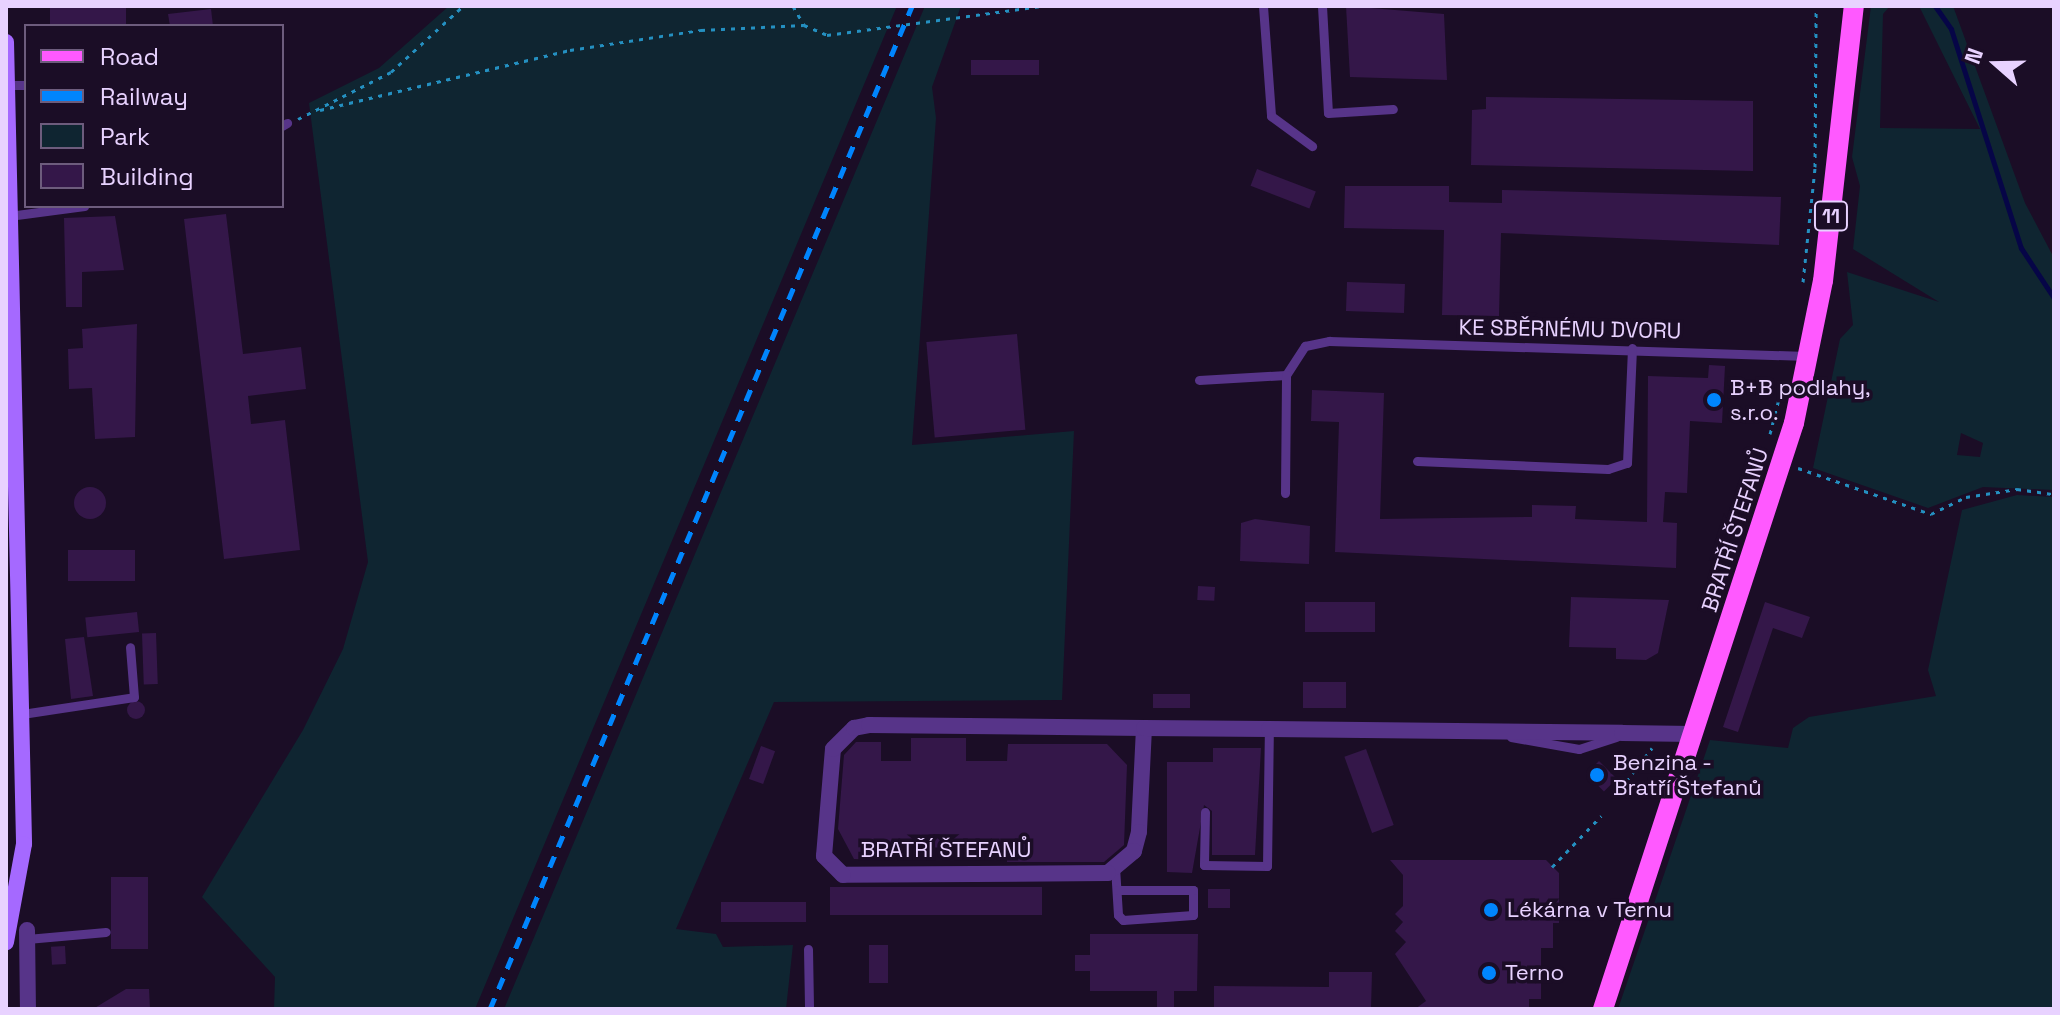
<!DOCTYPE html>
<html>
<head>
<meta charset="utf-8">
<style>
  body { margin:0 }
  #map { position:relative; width:2060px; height:1015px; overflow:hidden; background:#1b0d26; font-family:"Space Grotesk",sans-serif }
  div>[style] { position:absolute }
  .green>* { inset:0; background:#0f2531 }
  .stream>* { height:5px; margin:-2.5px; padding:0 2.5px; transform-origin:2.5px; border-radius:2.5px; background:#060547 }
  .building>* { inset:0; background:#341749; transform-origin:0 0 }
  .round { border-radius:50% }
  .path>* { height:3px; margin-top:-1.5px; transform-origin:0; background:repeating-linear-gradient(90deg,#2490c1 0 4px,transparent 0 10px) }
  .lane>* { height:9px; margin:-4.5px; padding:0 4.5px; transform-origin:4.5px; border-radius:4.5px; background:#573489 }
  .street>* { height:16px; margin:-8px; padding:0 8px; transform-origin:8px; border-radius:8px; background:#573489 }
  .secondary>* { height:16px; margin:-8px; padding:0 8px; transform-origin:8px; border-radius:8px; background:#a569ff }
  .primary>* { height:20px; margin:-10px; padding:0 10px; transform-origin:10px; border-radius:10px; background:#ff59ff }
  .rail>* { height:5px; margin-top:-2.5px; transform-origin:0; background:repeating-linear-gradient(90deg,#0085fd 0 12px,transparent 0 22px) }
  .dots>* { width:22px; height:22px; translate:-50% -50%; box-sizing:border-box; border:4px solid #1b0d26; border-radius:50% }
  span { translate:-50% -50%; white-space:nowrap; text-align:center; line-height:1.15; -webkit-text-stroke:7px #1b0d26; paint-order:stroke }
  .shield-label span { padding:2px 6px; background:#1b0d26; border:2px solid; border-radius:6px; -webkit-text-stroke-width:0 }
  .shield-label { font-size:20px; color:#e8d2ff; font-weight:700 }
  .street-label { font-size:22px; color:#e8d2ff }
  .poi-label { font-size:22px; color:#e8d2ff }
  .left { translate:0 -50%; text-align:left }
  .frame { position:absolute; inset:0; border:8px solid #e8d2ff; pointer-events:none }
  .legend { position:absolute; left:24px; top:24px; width:260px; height:184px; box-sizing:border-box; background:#1b0d26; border:2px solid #6d5c7d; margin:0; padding:10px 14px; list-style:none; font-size:24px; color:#e8d2ff }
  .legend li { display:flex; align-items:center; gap:16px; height:40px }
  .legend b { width:40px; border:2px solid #6d5c7d }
  .north { position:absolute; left:1956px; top:24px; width:80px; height:80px; -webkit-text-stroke:6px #1b0d26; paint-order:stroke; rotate:290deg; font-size:22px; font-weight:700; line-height:32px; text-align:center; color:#e8d2ff }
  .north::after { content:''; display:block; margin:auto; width:28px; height:36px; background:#e8d2ff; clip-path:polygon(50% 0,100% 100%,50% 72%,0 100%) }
</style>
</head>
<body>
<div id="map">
  <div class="green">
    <div style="clip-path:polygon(449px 6px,897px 6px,475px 1009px,274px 1009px,275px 977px,202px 897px,303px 730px,343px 649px,368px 562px,309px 103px,379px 68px)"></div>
    <div style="clip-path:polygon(925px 6px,961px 6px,932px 87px,936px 118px,912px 445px,1074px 431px,1062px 700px,774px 702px,676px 929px,716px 934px,723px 947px,793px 945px,786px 1009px,504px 1009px)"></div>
    <div style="clip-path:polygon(evenodd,1871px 6px,1890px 6px,1883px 14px,1880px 128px,1980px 129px,1919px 6px,1953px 6px,2025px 203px,2054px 258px,2054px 490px,1983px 487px,1928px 508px,1813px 468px,1840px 339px,1853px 325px,1847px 272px,1939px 302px,1853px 249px,1860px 186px,1852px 157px,1871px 6px,1961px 433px,1983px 443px,1980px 457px,1957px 455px,1961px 433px)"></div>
    <div style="clip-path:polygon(2017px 495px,2054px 497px,2054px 1009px,1618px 1009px,1710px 740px,1788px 748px,1793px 728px,1809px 717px,1936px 696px,1928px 670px,1962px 510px)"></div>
  </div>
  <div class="stream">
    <div style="left:1935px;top:6px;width:28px;rotate:55deg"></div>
    <div style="left:1951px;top:29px;width:230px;rotate:72.3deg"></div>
    <div style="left:2021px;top:248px;width:60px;rotate:56.6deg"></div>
  </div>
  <div class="building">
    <div style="left:50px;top:6px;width:76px;height:20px"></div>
    <div style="clip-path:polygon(1346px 6px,1444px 14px,1447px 80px,1350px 77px)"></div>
    <div style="clip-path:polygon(211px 9px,213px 26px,170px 26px,168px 14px)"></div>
    <div style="left:1039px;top:60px;width:15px;height:68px;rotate:90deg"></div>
    <div style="clip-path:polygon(1486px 97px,1753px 101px,1753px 171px,1471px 165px,1472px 110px,1486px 109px)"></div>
    <div style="left:1257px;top:169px;width:63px;height:18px;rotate:21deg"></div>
    <div style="clip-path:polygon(1345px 186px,1449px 186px,1449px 202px,1502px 203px,1502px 190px,1781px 197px,1779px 245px,1501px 233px,1499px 316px,1442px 315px,1444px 230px,1344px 228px)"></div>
    <div style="clip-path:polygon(226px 214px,243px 354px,301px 347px,306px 389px,248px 396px,251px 424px,285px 420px,300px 550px,224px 559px,184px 219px)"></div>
    <div style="clip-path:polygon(115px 216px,124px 270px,82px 272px,82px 307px,66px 307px,64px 218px)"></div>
    <div style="left:1347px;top:282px;width:58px;height:29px;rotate:2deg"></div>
    <div style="clip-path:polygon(137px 324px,135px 437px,95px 439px,92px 388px,69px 389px,68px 349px,83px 348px,82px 329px)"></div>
    <div style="left:1017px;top:334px;width:96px;height:91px;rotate:85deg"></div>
    <div style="clip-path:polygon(1709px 365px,1725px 366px,1722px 423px,1690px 421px,1687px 493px,1665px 492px,1663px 522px,1677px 523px,1676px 568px,1335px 552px,1339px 422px,1311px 421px,1312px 390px,1384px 393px,1380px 519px,1532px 517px,1532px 505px,1576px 506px,1575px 519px,1647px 522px,1648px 376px,1708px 378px)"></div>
    <div class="round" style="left:74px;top:487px;width:32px;height:32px"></div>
    <div style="clip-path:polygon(1255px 519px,1310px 526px,1309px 564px,1240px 561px,1241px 523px)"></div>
    <div style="left:68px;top:550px;width:67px;height:31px"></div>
    <div style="left:1198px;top:586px;width:17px;height:14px;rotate:3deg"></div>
    <div style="clip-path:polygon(1571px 597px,1669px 600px,1658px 653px,1646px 660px,1616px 659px,1616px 648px,1569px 647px)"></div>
    <div style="left:1305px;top:602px;width:70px;height:30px"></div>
    <div style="clip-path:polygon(1765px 602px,1810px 617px,1802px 638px,1773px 628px,1738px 732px,1723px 727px)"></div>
    <div style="left:137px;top:612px;width:20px;height:52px;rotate:84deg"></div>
    <div style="left:156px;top:633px;width:51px;height:14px;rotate:88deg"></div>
    <div style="clip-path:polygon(84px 637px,93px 696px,71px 699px,65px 639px)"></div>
    <div style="left:1303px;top:682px;width:43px;height:26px"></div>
    <div style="left:1153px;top:694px;width:37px;height:14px"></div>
    <div class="round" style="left:127px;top:701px;width:18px;height:18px"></div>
    <div style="clip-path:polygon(911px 738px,966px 738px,966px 761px,1007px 761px,1008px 744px,1107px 744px,1127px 765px,1124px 845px,1104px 862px,1007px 862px,1007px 848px,986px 848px,880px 847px,880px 860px,854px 859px,838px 829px,844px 755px,856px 742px,881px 742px,881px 761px,911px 761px)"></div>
    <div style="left:761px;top:746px;width:15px;height:35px;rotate:20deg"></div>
    <div style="clip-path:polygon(1213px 748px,1261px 748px,1255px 855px,1212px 855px,1212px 811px,1204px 805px,1192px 873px,1167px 872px,1167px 762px,1213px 762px)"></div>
    <div style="left:1366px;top:749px;width:81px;height:23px;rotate:70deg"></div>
    <div style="left:1599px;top:761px;width:25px;height:18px;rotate:45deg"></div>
    <div style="clip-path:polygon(1390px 860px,1546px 860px,1559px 873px,1559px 923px,1553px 923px,1553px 948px,1541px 948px,1541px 999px,1529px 999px,1529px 1009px,1415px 1009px,1426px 1001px,1395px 954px,1406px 942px,1395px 931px,1403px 922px,1395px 914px,1403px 906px,1403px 875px)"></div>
    <div style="left:111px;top:877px;width:37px;height:72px"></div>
    <div style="left:830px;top:887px;width:212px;height:28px"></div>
    <div style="left:1208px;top:889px;width:22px;height:19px"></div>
    <div style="left:721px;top:902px;width:85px;height:20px"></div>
    <div style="clip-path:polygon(1090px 934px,1198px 934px,1197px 991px,1174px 991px,1174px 1009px,1157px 1009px,1157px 991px,1090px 991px,1090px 971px,1075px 971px,1075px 955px,1090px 955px)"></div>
    <div style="left:869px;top:945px;width:19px;height:38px"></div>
    <div style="left:65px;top:946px;width:18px;height:14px;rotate:87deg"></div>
    <div style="clip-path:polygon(1329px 972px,1372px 972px,1371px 1009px,1214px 1009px,1214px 986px,1329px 987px)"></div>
    <div style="clip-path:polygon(126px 989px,149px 989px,150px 1009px,93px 1009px)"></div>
  </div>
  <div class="path">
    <div style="left:793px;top:6px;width:22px;rotate:60deg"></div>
    <div style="left:804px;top:25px;width:25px;rotate:23deg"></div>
    <div style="left:827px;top:35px;width:216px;rotate:-7.7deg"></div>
    <div style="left:320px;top:110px;width:257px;rotate:-13.5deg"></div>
    <div style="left:570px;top:50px;width:133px;rotate:-8.7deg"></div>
    <div style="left:701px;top:30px;width:103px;rotate:-2.8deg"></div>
    <div style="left:298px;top:119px;width:104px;rotate:-26.8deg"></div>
    <div style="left:391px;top:72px;width:98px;rotate:-42.5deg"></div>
    <div style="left:1803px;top:282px;width:116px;rotate:-84deg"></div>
    <div style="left:1815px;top:167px;width:161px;rotate:-89.6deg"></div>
    <div style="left:1770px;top:434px;width:44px;rotate:-75.7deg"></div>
    <div style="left:1798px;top:468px;width:141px;rotate:19.1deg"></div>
    <div style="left:1931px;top:514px;width:39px;rotate:-26deg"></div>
    <div style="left:1966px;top:497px;width:52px;rotate:-8.9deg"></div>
    <div style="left:2017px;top:489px;width:37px;rotate:8deg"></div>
    <div style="left:1620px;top:789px;width:52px;rotate:-52deg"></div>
    <div style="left:1552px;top:867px;width:71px;rotate:-46.1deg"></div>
  </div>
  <div class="lane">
    <div style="left:1263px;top:6px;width:110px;rotate:85.8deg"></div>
    <div style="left:1271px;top:116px;width:51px;rotate:36.2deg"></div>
    <div style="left:1322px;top:6px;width:107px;rotate:86.8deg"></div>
    <div style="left:1328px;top:113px;width:65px;rotate:-3.5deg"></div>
    <div style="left:8px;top:85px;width:18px"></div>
    <div style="left:282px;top:126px;width:6px;rotate:-31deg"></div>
    <div style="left:9px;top:216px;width:76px;rotate:-7.6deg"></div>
    <div style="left:1199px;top:380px;width:87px;rotate:-3.3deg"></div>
    <div style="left:1286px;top:375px;width:35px;rotate:-57deg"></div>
    <div style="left:1305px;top:346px;width:25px;rotate:-12deg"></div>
    <div style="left:1329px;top:341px;width:478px;rotate:1.8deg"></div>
    <div style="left:1417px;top:461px;width:191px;rotate:2.4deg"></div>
    <div style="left:1608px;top:469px;width:20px;rotate:-18deg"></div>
    <div style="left:1627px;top:463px;width:115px;rotate:-87.5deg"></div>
    <div style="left:1285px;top:493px;width:118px;rotate:-89.5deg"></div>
    <div style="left:22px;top:714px;width:113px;rotate:-8.6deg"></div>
    <div style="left:134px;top:697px;width:50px;rotate:-94.6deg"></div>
    <div style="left:1511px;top:737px;width:69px;rotate:10deg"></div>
    <div style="left:1579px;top:749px;width:39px;rotate:-18deg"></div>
    <div style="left:1205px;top:812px;width:53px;rotate:91.1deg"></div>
    <div style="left:1204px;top:865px;width:63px;rotate:0.9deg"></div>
    <div style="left:1267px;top:866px;width:137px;rotate:-89.2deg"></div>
    <div style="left:1115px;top:867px;width:48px;rotate:86.4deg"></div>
    <div style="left:1118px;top:915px;width:7px;rotate:45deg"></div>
    <div style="left:1123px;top:920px;width:70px;rotate:-4.1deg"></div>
    <div style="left:1193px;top:915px;width:25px;rotate:-90deg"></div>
    <div style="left:1193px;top:890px;width:75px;rotate:180deg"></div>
    <div style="left:27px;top:939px;width:79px;rotate:-5.1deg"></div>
    <div style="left:808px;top:949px;width:60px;rotate:89deg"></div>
  </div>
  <div class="street">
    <div style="left:1144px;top:728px;width:104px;rotate:92.8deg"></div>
    <div style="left:1139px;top:832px;width:20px;rotate:105deg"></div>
    <div style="left:1134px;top:851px;width:34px;rotate:140deg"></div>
    <div style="left:1108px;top:873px;width:265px;rotate:179.6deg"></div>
    <div style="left:843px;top:875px;width:27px;rotate:-135deg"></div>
    <div style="left:824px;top:856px;width:107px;rotate:-85.2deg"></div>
    <div style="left:833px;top:749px;width:30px;rotate:-45deg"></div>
    <div style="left:854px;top:728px;width:15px;rotate:-11deg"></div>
    <div style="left:869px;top:725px;width:275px;rotate:0.6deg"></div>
    <div style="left:1144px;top:728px;width:125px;rotate:0.5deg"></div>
    <div style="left:1269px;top:729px;width:353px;rotate:0.6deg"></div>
    <div style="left:1622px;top:733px;width:71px;rotate:0.8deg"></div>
    <div style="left:27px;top:930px;width:79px;rotate:89.3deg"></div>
  </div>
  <div class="secondary">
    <div style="left:6px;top:42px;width:802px;rotate:88.71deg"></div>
    <div style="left:24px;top:844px;width:100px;rotate:100.4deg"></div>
  </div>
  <div class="primary">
    <div style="left:1603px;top:1009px;width:616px;rotate:-71.95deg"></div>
    <div style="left:1794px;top:423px;width:145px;rotate:-78.5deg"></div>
    <div style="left:1823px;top:281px;width:277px;rotate:-83.6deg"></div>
  </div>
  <div class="rail">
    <div style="left:490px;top:1009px;width:1088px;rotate:-67.18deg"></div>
  </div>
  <div class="dots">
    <div style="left:1714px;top:400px;background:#0085fd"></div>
    <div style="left:1597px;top:775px;background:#0085fd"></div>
    <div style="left:1491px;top:910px;background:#0085fd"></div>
    <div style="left:1489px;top:973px;background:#0085fd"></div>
  </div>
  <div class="shield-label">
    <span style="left:1831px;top:216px">11</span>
  </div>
  <div class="street-label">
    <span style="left:1570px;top:329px;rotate:1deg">KE SBĚRNÉMU DVORU</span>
    <span style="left:1735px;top:530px;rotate:-72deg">BRATŘÍ ŠTEFANŮ</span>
    <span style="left:946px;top:850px">BRATŘÍ ŠTEFANŮ</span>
  </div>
  <div class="poi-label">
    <span class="left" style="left:1730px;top:400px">B+B podlahy,<br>s.r.o.</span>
    <span class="left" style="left:1613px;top:775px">Benzina -<br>Bratří Štefanů</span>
    <span class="left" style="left:1507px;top:910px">Lékárna v Ternu</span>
    <span class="left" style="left:1505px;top:973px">Terno</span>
  </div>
  <div class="frame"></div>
  <ul class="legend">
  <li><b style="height:10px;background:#ff59ff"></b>Road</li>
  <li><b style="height:10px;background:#0085fd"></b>Railway</li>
  <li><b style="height:22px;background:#0f2531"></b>Park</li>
  <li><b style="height:22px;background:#341749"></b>Building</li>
  </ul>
  <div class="north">N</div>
</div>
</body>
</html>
